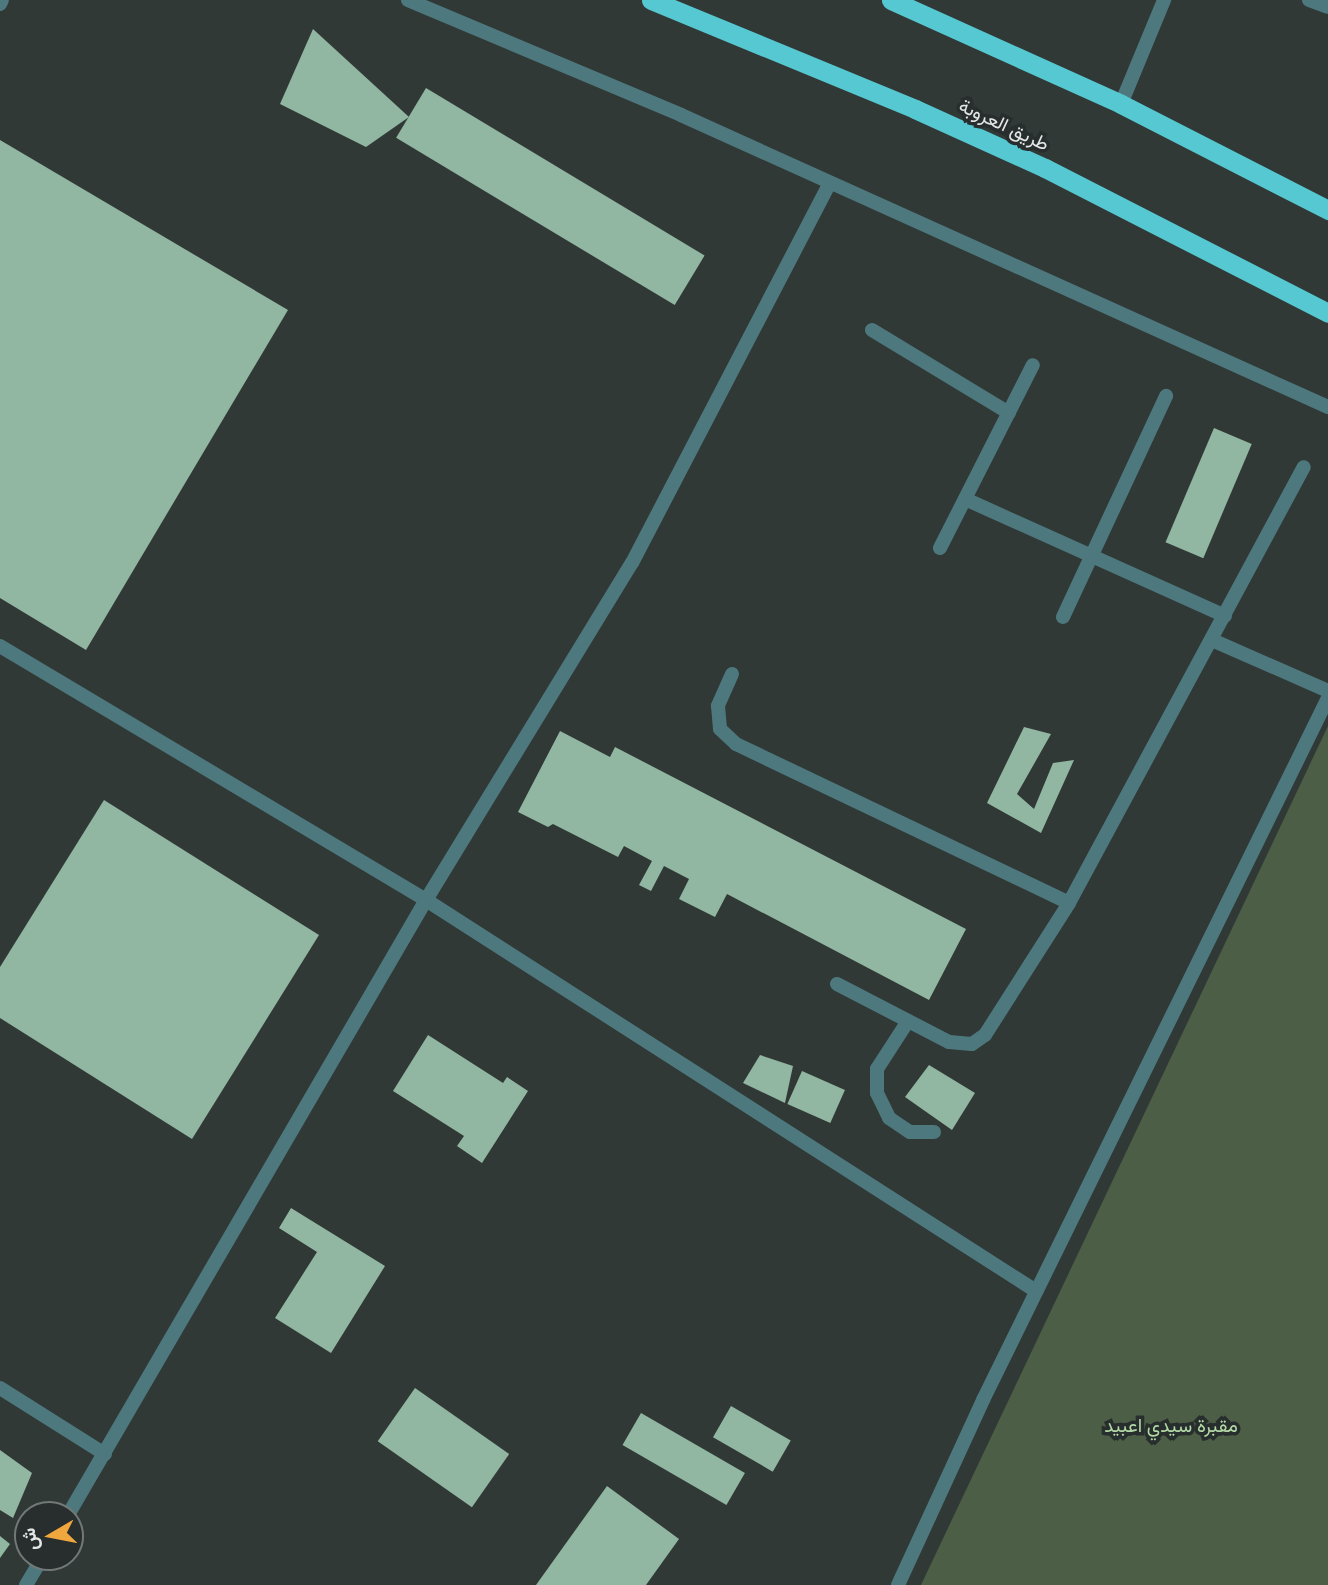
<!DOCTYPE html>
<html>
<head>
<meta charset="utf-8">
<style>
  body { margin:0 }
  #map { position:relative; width:1328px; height:1585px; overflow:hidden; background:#313937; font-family:Figtree,Vazirmatn,sans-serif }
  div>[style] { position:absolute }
  .green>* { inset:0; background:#4c5f46 }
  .building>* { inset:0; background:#91b6a1; transform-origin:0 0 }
  .service>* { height:14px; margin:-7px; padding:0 7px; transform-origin:7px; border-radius:7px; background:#4d797e }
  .minor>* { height:14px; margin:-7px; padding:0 7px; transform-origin:7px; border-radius:7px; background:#4d797e }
  .trunk>* { height:19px; margin:-9.5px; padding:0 9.5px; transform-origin:9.5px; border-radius:9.5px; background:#56c8d1 }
  span { translate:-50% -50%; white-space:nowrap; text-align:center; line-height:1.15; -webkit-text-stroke:7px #272e2d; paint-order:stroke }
  .street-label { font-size:19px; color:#e3e8e7 }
  .park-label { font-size:19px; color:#b3d9a5 }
  .north { position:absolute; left:14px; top:1501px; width:70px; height:70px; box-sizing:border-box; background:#272e2d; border:2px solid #727877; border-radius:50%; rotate:260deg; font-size:19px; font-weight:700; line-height:28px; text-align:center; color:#e3e8e7 }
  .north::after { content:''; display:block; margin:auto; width:24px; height:32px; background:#efa73e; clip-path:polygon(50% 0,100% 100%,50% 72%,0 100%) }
</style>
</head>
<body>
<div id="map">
  <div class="green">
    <div style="clip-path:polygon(1328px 726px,1328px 1585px,921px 1585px)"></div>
  </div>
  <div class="building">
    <div style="clip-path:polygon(313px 29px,409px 117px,366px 147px,280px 104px)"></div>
    <div style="left:426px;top:88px;width:325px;height:58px;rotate:31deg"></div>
    <div style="clip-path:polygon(0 140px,288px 310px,86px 650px,0 598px)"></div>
    <div style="left:1214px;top:428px;width:41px;height:124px;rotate:23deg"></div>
    <div style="clip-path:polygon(1024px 727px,1051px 734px,1017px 794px,1034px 809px,1053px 763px,1074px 760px,1041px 833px,987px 803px)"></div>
    <div style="clip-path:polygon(560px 731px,610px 757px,615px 747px,966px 929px,929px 1000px,727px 894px,715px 917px,679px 899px,689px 879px,664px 866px,651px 891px,639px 885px,652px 861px,624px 846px,618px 857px,553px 824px,548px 827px,518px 812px)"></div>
    <div style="clip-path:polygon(104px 800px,319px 935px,192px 1139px,0 1018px,0 967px)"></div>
    <div style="clip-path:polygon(428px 1035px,503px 1083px,507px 1077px,528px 1091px,482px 1163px,457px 1146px,464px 1136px,393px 1091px)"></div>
    <div style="clip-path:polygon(760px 1055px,793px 1066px,785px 1103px,743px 1083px)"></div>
    <div style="clip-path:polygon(929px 1065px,975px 1093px,952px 1130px,905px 1097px)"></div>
    <div style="left:802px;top:1071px;width:47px;height:36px;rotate:24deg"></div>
    <div style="clip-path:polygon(291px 1208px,385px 1266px,331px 1353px,275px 1318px,317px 1252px,279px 1228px)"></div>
    <div style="left:415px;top:1388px;width:115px;height:65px;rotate:35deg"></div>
    <div style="left:731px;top:1406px;width:69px;height:36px;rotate:30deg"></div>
    <div style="left:641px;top:1413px;width:120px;height:37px;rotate:30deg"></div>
    <div style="clip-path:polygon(0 1450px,32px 1473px,13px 1518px,0 1510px)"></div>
    <div style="clip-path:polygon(607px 1486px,679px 1539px,646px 1585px,536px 1585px)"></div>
    <div style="clip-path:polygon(0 1536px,10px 1544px,0 1558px)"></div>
  </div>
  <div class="service">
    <div style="left:1309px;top:0;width:20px;rotate:20deg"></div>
    <div style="left:1121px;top:104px;width:113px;rotate:-67.5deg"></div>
    <div style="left:872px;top:330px;width:160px;rotate:31.2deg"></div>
    <div style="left:965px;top:499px;width:285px;rotate:24.2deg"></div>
    <div style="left:940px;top:548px;width:205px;rotate:-63.1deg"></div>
    <div style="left:1063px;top:617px;width:244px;rotate:-65deg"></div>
    <div style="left:1212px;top:640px;width:127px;rotate:23.7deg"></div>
    <div style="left:732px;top:674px;width:35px;rotate:114deg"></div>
    <div style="left:718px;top:706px;width:23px;rotate:85deg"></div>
    <div style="left:720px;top:729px;width:22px;rotate:43deg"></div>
    <div style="left:736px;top:744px;width:369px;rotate:25.5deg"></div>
    <div style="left:837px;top:984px;width:126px;rotate:27.4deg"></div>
    <div style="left:949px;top:1042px;width:23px;rotate:5deg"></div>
    <div style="left:972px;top:1044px;width:16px;rotate:-35deg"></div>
    <div style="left:985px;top:1035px;width:156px;rotate:-57.5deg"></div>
    <div style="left:1069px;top:903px;width:495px;rotate:-61.7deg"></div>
    <div style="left:908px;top:1021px;width:57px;rotate:122.9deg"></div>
    <div style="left:877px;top:1069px;width:24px;rotate:90deg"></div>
    <div style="left:877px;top:1093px;width:28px;rotate:64deg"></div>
    <div style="left:889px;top:1118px;width:25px;rotate:34deg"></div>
    <div style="left:910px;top:1132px;width:24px"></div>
  </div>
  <div class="minor">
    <div style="left:408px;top:0;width:296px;rotate:22.8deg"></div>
    <div style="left:681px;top:115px;width:710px;rotate:24.29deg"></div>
    <div style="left:0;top:4px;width:4px;rotate:-63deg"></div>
    <div style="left:0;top:646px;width:496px;rotate:30.8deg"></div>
    <div style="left:426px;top:900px;width:725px;rotate:32.66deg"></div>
    <div style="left:0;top:1388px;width:124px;rotate:32.2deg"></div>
    <div style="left:68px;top:1515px;width:712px;rotate:-59.8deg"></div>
    <div style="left:426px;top:900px;width:395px;rotate:-58.6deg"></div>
    <div style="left:632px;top:563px;width:426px;rotate:-62.5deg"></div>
    <div style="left:26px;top:1585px;width:33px;rotate:-59deg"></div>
    <div style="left:898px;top:1585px;width:204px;rotate:-65.3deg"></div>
    <div style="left:983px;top:1400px;width:782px;rotate:-63.83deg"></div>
  </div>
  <div class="trunk">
    <div style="left:651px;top:0;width:286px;rotate:22.4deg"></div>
    <div style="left:915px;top:109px;width:143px;rotate:24.4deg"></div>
    <div style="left:1045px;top:168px;width:318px;rotate:27.1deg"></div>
    <div style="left:891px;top:0;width:252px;rotate:24.3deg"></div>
    <div style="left:1121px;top:104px;width:233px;rotate:27.1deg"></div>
  </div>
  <div class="street-label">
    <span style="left:1004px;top:125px;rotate:25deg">طريق العروبة</span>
  </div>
  <div class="park-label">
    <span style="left:1171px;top:1426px">مقبرة سيدي اعبيد</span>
  </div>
  <div class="north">ش</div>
</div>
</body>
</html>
